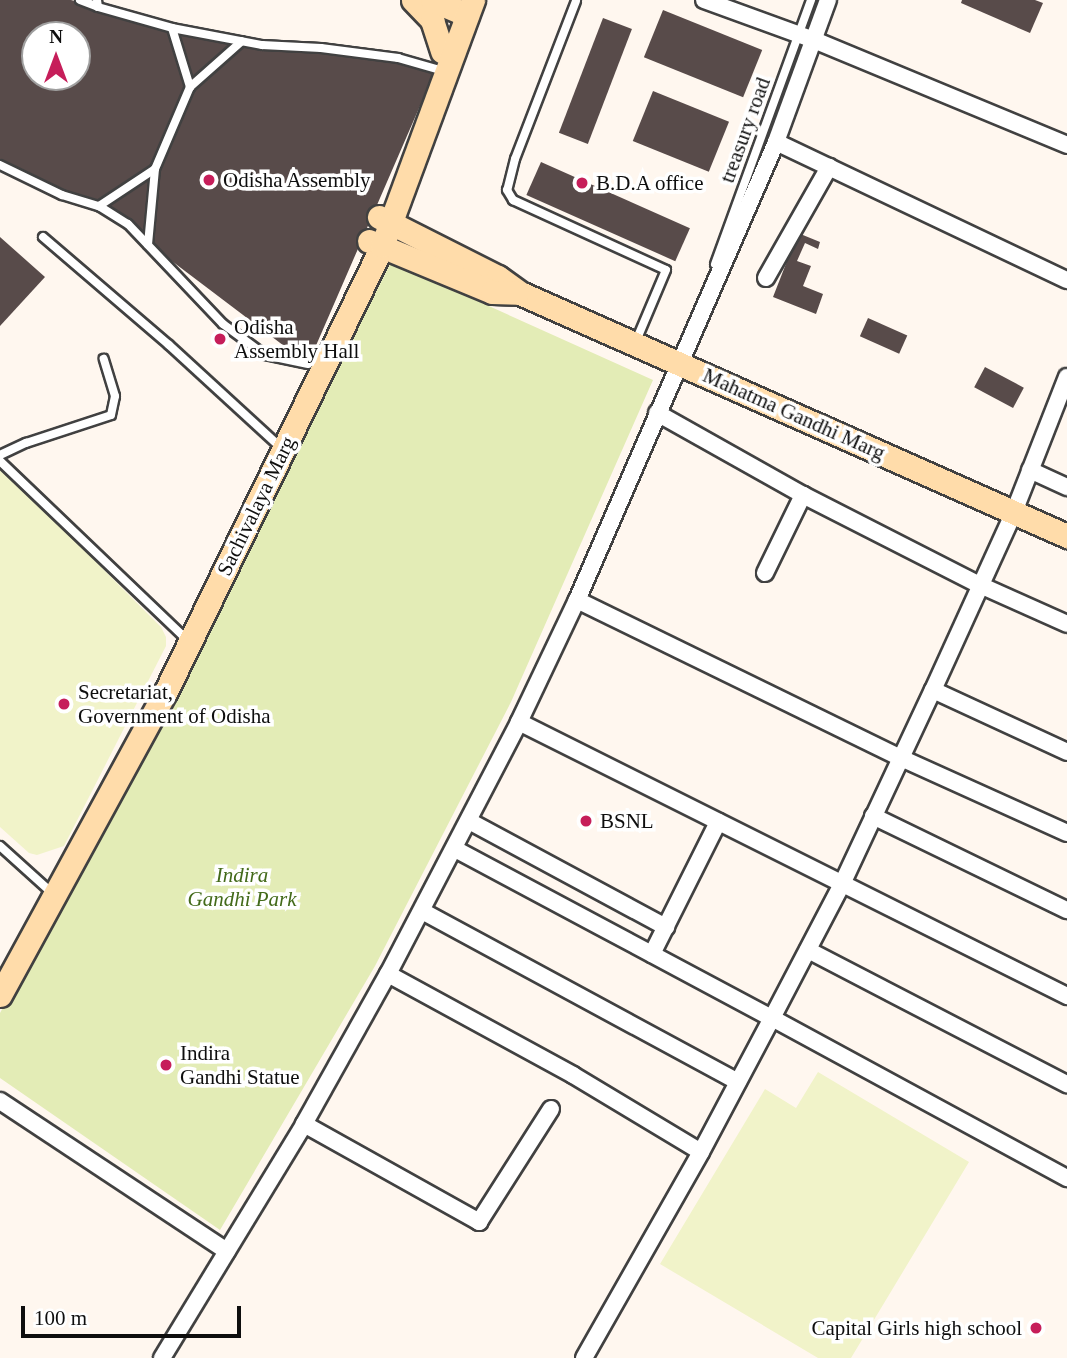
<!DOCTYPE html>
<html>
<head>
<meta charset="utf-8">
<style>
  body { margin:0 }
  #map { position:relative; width:1067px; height:1358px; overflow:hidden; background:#fff7ef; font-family:Georgia,serif }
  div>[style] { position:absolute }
  .green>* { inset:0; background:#e3ecb6 }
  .pitch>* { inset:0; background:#f1f3c9 }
  .building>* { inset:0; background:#584b4a; transform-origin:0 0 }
  .roads { filter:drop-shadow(2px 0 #414141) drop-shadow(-2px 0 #414141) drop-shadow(0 2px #414141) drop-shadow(0 -2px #414141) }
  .lane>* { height:8px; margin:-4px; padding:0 4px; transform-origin:4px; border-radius:4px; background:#fff }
  .street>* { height:16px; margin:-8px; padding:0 8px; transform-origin:8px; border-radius:8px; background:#fff }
  .secondary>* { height:23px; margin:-11.5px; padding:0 11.5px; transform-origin:11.5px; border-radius:11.5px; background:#ffdcaa }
  .dots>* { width:19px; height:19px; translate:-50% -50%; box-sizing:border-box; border:4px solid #fff; border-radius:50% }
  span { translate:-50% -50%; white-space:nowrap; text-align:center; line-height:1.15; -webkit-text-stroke:7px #fff; paint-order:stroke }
  .street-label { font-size:21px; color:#0e0e0e }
  .poi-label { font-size:21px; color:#0e0e0e }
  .left { translate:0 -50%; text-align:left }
  .right { translate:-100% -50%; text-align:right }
  .park-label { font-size:21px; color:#436a1a; font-style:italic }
  .north { position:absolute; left:21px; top:21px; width:70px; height:70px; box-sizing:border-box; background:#fff; border:2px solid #9f9f9f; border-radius:50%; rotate:0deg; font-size:19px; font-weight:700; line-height:28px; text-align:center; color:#0e0e0e }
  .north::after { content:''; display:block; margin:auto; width:24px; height:32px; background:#c61e5a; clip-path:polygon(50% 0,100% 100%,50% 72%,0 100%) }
  .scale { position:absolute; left:21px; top:1306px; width:220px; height:32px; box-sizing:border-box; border:4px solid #0e0e0e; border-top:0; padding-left:9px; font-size:21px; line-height:24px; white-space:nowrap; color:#0e0e0e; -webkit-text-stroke:5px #fff; paint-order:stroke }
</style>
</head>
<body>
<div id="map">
  <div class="green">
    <div style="clip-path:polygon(391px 262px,653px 380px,511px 702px,375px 966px,220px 1230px,0 1078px,0 1013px,193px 654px)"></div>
  </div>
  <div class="pitch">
    <div style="clip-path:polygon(0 466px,161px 627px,166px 637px,166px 646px,64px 846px,37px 855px,29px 853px,0 827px)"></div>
    <div style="clip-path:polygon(818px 1072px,969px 1162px,851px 1358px,818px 1358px,660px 1264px,765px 1089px,796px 1108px)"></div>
  </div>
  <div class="building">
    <div style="clip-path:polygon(evenodd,0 0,71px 0,172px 28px,262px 45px,398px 58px,436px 69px,308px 364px,99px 206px,62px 195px,0 165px,0 0,35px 35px,77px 35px,77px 77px,35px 77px,35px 35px)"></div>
    <div style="clip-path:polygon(962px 0,1035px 0,1043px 3px,1030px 33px,961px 3px)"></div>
    <div style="left:663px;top:10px;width:107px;height:51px;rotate:22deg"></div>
    <div style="left:603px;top:18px;width:31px;height:123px;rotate:21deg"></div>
    <div style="left:653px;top:91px;width:82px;height:54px;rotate:22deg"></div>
    <div style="left:541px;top:162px;width:163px;height:36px;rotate:24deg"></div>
    <div style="clip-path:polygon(798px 233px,820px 242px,818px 249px,805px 243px,797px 261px,811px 266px,803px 286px,823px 294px,816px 314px,773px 297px)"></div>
    <div style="clip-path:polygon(0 237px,45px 277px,0 326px)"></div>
    <div style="left:868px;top:318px;width:43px;height:20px;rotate:24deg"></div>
    <div style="left:985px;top:367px;width:44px;height:23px;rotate:28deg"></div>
  </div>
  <div class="roads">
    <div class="lane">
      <div style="left:80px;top:0;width:19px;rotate:21deg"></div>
      <div style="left:97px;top:0;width:7px;rotate:82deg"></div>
      <div style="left:98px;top:7px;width:77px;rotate:15.8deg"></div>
      <div style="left:172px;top:28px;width:92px;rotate:10.7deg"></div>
      <div style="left:262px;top:45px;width:59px;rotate:2.9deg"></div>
      <div style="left:321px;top:48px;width:78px;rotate:7.4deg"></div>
      <div style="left:398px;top:58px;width:40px;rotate:16deg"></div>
      <div style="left:576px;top:1px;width:169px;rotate:111.1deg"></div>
      <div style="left:515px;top:159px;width:32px;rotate:104deg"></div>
      <div style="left:507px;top:190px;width:12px;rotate:59deg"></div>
      <div style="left:513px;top:200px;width:168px;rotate:24.6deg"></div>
      <div style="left:666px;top:270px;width:77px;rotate:112.9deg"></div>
      <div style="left:172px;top:28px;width:62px;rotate:73deg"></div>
      <div style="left:0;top:165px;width:69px;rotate:25.8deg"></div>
      <div style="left:62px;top:195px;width:39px;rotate:17deg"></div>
      <div style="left:99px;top:206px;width:34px;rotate:32deg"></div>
      <div style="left:128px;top:224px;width:138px;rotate:46.5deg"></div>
      <div style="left:223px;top:324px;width:52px;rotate:36.4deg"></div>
      <div style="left:265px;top:355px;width:44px;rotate:11.8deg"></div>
      <div style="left:155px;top:169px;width:89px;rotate:-66.9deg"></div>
      <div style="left:190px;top:87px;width:69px;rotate:-41.5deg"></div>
      <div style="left:99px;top:206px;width:67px;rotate:-33.5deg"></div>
      <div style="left:155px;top:169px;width:76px;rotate:95.3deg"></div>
      <div style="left:43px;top:237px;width:166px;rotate:40.6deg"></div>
      <div style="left:169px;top:345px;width:148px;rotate:42.5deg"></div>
      <div style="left:715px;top:264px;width:281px;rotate:-70deg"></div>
      <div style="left:0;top:455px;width:29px;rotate:-25deg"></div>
      <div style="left:26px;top:443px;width:89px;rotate:-18.2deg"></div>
      <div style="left:111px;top:415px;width:19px;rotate:-78deg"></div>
      <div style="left:115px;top:396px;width:39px;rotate:-107deg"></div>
      <div style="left:0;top:461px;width:252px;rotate:43.7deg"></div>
      <div style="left:0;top:846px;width:69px;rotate:42deg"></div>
    </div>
    <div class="street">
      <div style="left:704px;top:0;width:117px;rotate:20deg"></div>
      <div style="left:814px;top:40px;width:274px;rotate:22.5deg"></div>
      <div style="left:776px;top:142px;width:322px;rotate:25.4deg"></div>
      <div style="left:766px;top:278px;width:128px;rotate:-60.4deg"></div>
      <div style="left:657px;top:413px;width:167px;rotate:29.3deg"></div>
      <div style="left:803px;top:495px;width:199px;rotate:27deg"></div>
      <div style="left:980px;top:585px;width:95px;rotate:24.1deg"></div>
      <div style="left:1030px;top:470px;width:41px;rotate:24.7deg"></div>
      <div style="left:765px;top:573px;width:87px;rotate:-64deg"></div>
      <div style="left:577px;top:600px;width:360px;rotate:26deg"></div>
      <div style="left:901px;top:758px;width:182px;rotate:24.3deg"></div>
      <div style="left:933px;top:690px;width:148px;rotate:24.8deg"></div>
      <div style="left:519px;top:722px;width:613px;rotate:26.57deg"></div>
      <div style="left:873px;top:816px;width:216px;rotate:25.9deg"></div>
      <div style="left:469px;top:821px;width:224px;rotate:28.3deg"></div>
      <div style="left:455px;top:849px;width:359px;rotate:28.1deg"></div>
      <div style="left:772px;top:1018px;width:151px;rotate:-62.4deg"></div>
      <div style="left:842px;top:884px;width:214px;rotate:-64.9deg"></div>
      <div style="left:933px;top:690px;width:196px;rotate:-65.5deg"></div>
      <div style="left:1014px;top:512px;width:145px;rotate:-68.6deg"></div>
      <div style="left:422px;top:911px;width:359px;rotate:28.4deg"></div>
      <div style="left:808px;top:950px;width:292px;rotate:27.4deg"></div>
      <div style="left:652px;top:954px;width:148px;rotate:-63.4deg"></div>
      <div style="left:388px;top:974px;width:211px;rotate:28.6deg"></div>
      <div style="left:573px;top:1075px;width:149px;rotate:31deg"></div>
      <div style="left:0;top:1101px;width:272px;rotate:33.5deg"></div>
      <div style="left:304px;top:1124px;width:201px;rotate:29.2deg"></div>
      <div style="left:479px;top:1222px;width:134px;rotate:-57.5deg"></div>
      <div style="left:162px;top:1358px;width:274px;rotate:-58.7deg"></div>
      <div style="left:304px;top:1124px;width:172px;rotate:-60.8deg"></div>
      <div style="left:388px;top:974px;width:284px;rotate:-62.5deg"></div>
      <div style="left:519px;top:722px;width:135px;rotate:-64.6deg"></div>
      <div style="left:577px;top:600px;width:499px;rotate:-66.5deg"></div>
      <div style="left:776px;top:142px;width:151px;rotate:-69.9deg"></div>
      <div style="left:584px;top:1358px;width:237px;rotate:-60.4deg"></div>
      <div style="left:701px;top:1152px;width:152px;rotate:-62.1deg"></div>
      <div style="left:772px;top:1018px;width:336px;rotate:28.5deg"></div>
    </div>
    <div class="secondary">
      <div style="left:413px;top:0;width:28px;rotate:46deg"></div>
      <div style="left:432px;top:20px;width:33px;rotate:72deg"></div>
      <div style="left:432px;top:0;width:38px;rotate:23deg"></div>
      <div style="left:379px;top:217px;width:133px;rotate:26.8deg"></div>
      <div style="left:498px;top:277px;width:27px;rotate:36deg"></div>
      <div style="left:520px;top:293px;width:599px;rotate:23.95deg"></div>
      <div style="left:369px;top:241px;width:133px;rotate:22.5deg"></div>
      <div style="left:492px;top:292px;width:25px;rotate:2deg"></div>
      <div style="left:0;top:995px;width:346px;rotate:-61.4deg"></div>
      <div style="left:166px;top:691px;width:495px;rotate:-64.1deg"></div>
      <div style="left:382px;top:246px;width:262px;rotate:-69.7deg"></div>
    </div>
  </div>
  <div class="dots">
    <div style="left:209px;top:180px;background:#c61e5a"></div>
    <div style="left:582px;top:183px;background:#c61e5a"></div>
    <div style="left:220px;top:339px;background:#c61e5a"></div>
    <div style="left:64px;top:704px;background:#c61e5a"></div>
    <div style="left:586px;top:821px;background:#c61e5a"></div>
    <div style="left:166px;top:1065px;background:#c61e5a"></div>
    <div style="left:1036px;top:1328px;background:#c61e5a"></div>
  </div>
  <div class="street-label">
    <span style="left:745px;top:130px;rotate:-70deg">treasury road</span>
    <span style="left:794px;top:414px;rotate:24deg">Mahatma Gandhi Marg</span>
    <span style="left:256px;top:506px;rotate:-64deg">Sachivalaya Marg</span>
  </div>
  <div class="poi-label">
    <span class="left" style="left:223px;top:180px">Odisha Assembly</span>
    <span class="left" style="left:596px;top:183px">B.D.A office</span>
    <span class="left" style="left:234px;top:339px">Odisha<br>Assembly Hall</span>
    <span class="left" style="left:78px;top:704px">Secretariat,<br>Government of Odisha</span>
    <span class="left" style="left:600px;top:821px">BSNL</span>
    <span class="left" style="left:180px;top:1065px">Indira<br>Gandhi Statue</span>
    <span class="right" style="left:1022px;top:1328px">Capital Girls high school</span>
  </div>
  <div class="park-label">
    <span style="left:242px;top:887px">Indira<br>Gandhi Park</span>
  </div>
  <div class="north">N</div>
  <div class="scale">100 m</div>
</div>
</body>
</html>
